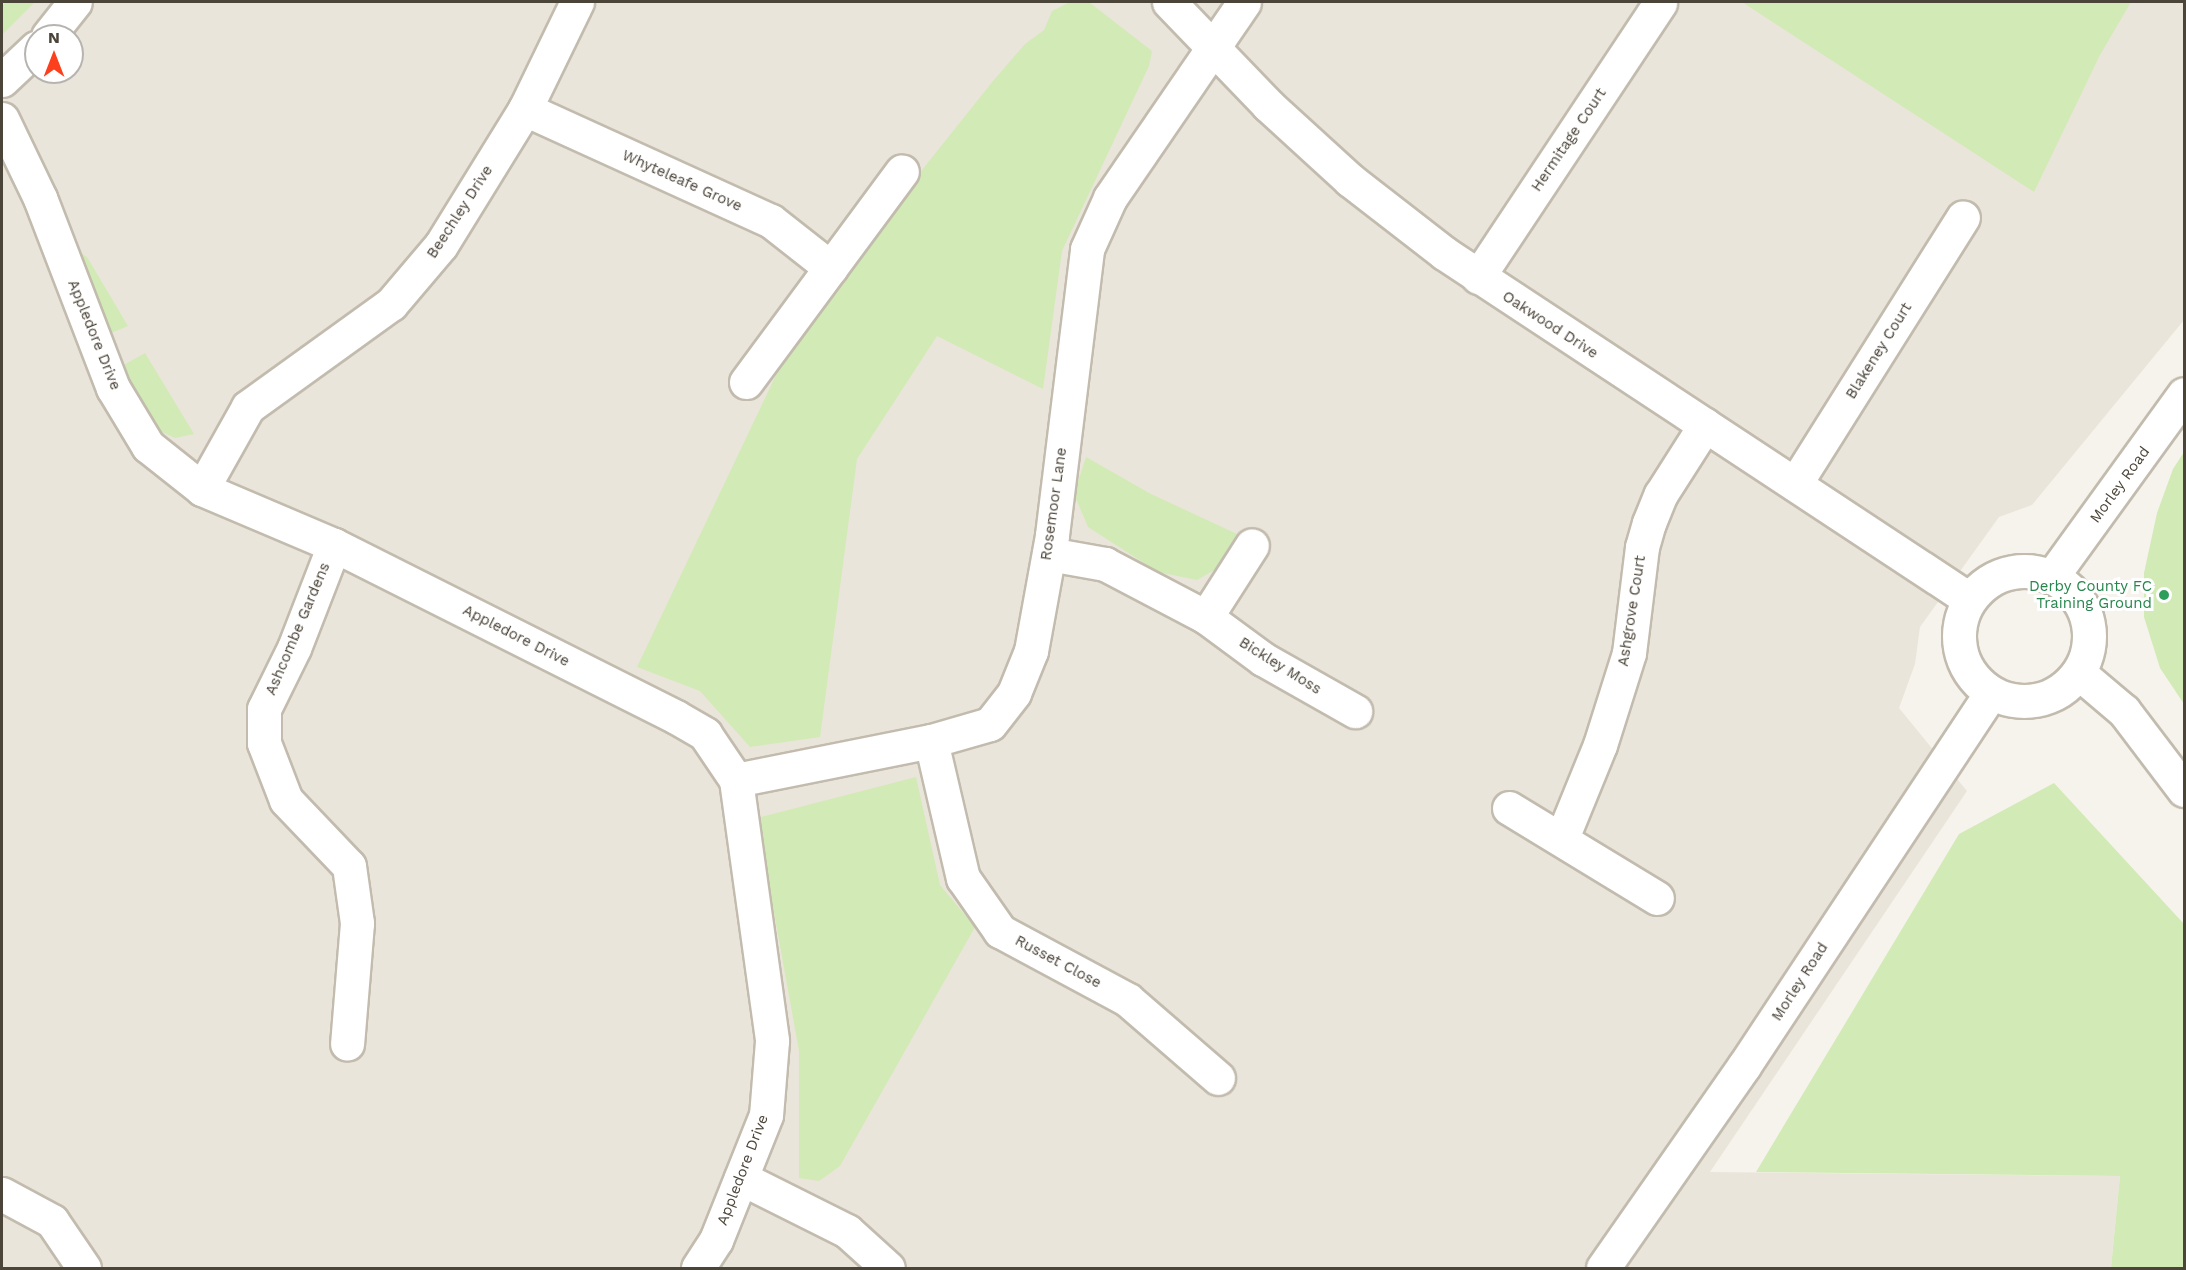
<!DOCTYPE html>
<html>
<head>
<meta charset="utf-8">
<style>
  body { margin:0 }
  #map { position:relative; width:2186px; height:1270px; overflow:hidden; background:#f6f3ec; font-family:"Work Sans",sans-serif }
  div>[style] { position:absolute }
  .residential>* { inset:0; background:#eae5da }
  .green>* { inset:0; background:#d2eab5 }
  .roads { filter:drop-shadow(2px 0 #c2bbae) drop-shadow(-2px 0 #c2bbae) drop-shadow(0 2px #c2bbae) drop-shadow(0 -2px #c2bbae) }
  .minor>* { height:33px; margin:-16.5px; padding:0 16.5px; transform-origin:16.5px; border-radius:16.5px; background:#fff }
  .minor>.ring { margin:-16.5px; padding:0; box-sizing:content-box; background:none; border:33px solid #fff; border-radius:50% }
  .dots>* { width:16px; height:16px; translate:-50% -50%; box-sizing:border-box; border:3px solid #fff; border-radius:50% }
  span { translate:-50% -50%; white-space:nowrap; text-align:center; line-height:1.15; -webkit-text-stroke:6px #fff; paint-order:stroke }
  .street-label { font-size:15px; color:#4b4439 }
  .leisure-label { font-size:15px; color:#27864d }
  .right { translate:-100% -50%; text-align:right }
  .frame { position:absolute; inset:0; border:3px solid #4b4439; pointer-events:none }
  .north { position:absolute; left:24px; top:24px; width:60px; height:60px; box-sizing:border-box; background:#fff; border:2px solid #b7b4b0; border-radius:50%; rotate:0deg; font-size:16px; font-weight:700; line-height:24px; text-align:center; color:#4b4439 }
  .north::after { content:''; display:block; margin:auto; width:21px; height:27px; background:#fc3f1d; clip-path:polygon(50% 0,100% 100%,50% 72%,0 100%) }
</style>
</head>
<body>
<div id="map">
  <div class="residential">
    <div style="clip-path:polygon(evenodd,2px 2px,2184px 2px,2184px 320px,2032px 505px,1999px 517px,1920px 627px,1915px 664px,1899px 708px,1967px 791px,1710px 1172px,2120px 1176px,2111px 1268px,2px 1268px,2px 2px,36px 36px,72px 36px,72px 72px,36px 72px,36px 36px)"></div>
  </div>
  <div class="green">
    <div style="clip-path:polygon(6px 2px,35px 2px,2px 35px,2px 6px)"></div>
    <div style="clip-path:polygon(1070px 2px,1089px 2px,1152px 51px,1149px 66px,1062px 251px,1043px 389px,937px 336px,857px 459px,820px 737px,750px 747px,700px 691px,637px 667px,777px 373px,855px 254px,993px 81px,1025px 44px,1044px 30px,1052px 11px)"></div>
    <div style="clip-path:polygon(1742px 2px,2131px 2px,2100px 55px,2034px 192px)"></div>
    <div style="clip-path:polygon(78px 251px,87px 257px,128px 326px,111px 333px)"></div>
    <div style="clip-path:polygon(145px 353px,194px 434px,175px 438px,162px 432px,152px 421px,122px 366px)"></div>
    <div style="clip-path:polygon(2184px 452px,2184px 704px,2160px 668px,2144px 617px,2144px 573px,2157px 513px,2173px 469px)"></div>
    <div style="clip-path:polygon(1086px 457px,1149px 493px,1237px 534px,1235px 546px,1218px 568px,1197px 580px,1158px 572px,1088px 527px,1074px 494px)"></div>
    <div style="clip-path:polygon(916px 777px,940px 885px,975px 927px,840px 1166px,819px 1181px,799px 1178px,799px 1051px,757px 818px)"></div>
    <div style="clip-path:polygon(2054px 783px,2184px 924px,2184px 1268px,2111px 1268px,2120px 1176px,1756px 1172px,1959px 834px)"></div>
  </div>
  <div class="roads">
    <div class="minor">
      <div style="left:1169px;top:2px;width:143px;rotate:46.1deg"></div>
      <div style="left:1268px;top:105px;width:111px;rotate:42.4deg"></div>
      <div style="left:1350px;top:180px;width:119px;rotate:37.8deg"></div>
      <div style="left:1444px;top:253px;width:629px;rotate:33.39deg"></div>
      <div style="left:48px;top:36px;width:43px;rotate:-51.5deg"></div>
      <div style="left:2px;top:80px;width:47px;rotate:-43.3deg"></div>
      <div style="left:525px;top:109px;width:270px;rotate:24.5deg"></div>
      <div style="left:771px;top:221px;width:76px;rotate:38.1deg"></div>
      <div style="left:2px;top:119px;width:88px;rotate:64.3deg"></div>
      <div style="left:40px;top:198px;width:204px;rotate:69deg"></div>
      <div style="left:113px;top:388px;width:68px;rotate:58.9deg"></div>
      <div style="left:148px;top:446px;width:69px;rotate:38.5deg"></div>
      <div style="left:202px;top:489px;width:143px;rotate:23deg"></div>
      <div style="left:334px;top:545px;width:383px;rotate:26.7deg"></div>
      <div style="left:676px;top:717px;width:34px;rotate:30deg"></div>
      <div style="left:705px;top:734px;width:55px;rotate:56deg"></div>
      <div style="left:736px;top:780px;width:263px;rotate:82.1deg"></div>
      <div style="left:772px;top:1041px;width:74px;rotate:94.6deg"></div>
      <div style="left:766px;top:1115px;width:135px;rotate:111.8deg"></div>
      <div style="left:716px;top:1240px;width:33px;rotate:123deg"></div>
      <div style="left:1478px;top:277px;width:329px;rotate:-56.4deg"></div>
      <div style="left:746px;top:382px;width:262px;rotate:-53.5deg"></div>
      <div style="left:1795px;top:484px;width:315px;rotate:-57.8deg"></div>
      <div style="left:202px;top:489px;width:94px;rotate:-60.7deg"></div>
      <div style="left:248px;top:407px;width:176px;rotate:-35.8deg"></div>
      <div style="left:391px;top:304px;width:77px;rotate:-49.7deg"></div>
      <div style="left:441px;top:245px;width:160px;rotate:-58.3deg"></div>
      <div style="left:525px;top:109px;width:119px;rotate:-64.1deg"></div>
      <div style="left:334px;top:545px;width:110px;rotate:111.2deg"></div>
      <div style="left:294px;top:648px;width:68px;rotate:116.2deg"></div>
      <div style="left:264px;top:709px;width:34px;rotate:90deg"></div>
      <div style="left:264px;top:743px;width:61px;rotate:68.9deg"></div>
      <div style="left:286px;top:800px;width:91px;rotate:46.3deg"></div>
      <div style="left:349px;top:866px;width:58px;rotate:82deg"></div>
      <div style="left:357px;top:923px;width:121px;rotate:94.7deg"></div>
      <div style="left:1049px;top:554px;width:57px;rotate:10.1deg"></div>
      <div style="left:1105px;top:564px;width:114px;rotate:27.7deg"></div>
      <div style="left:1206px;top:617px;width:71px;rotate:36.4deg"></div>
      <div style="left:1263px;top:659px;width:106px;rotate:29.5deg"></div>
      <div class="ring" style="left:1959px;top:571px;width:97px;height:97px"></div>
      <div style="left:2053px;top:575px;width:223px;rotate:-54.1deg"></div>
      <div style="left:1206px;top:617px;width:85px;rotate:-57.4deg"></div>
      <div style="left:2079px;top:673px;width:59px;rotate:40.2deg"></div>
      <div style="left:2124px;top:711px;width:99px;rotate:52.8deg"></div>
      <div style="left:931px;top:741px;width:141px;rotate:76.9deg"></div>
      <div style="left:963px;top:878px;width:65px;rotate:55.1deg"></div>
      <div style="left:1000px;top:931px;width:145px;rotate:28.3deg"></div>
      <div style="left:1128px;top:1000px;width:119px;rotate:40.9deg"></div>
      <div style="left:736px;top:780px;width:199px;rotate:-11.3deg"></div>
      <div style="left:931px;top:741px;width:61px;rotate:-16.1deg"></div>
      <div style="left:990px;top:724px;width:39px;rotate:-52deg"></div>
      <div style="left:1014px;top:693px;width:45px;rotate:-68deg"></div>
      <div style="left:1031px;top:651px;width:118px;rotate:-79.7deg"></div>
      <div style="left:1052px;top:535px;width:288px;rotate:-83deg"></div>
      <div style="left:1087px;top:249px;width:56px;rotate:-65.7deg"></div>
      <div style="left:1110px;top:198px;width:237px;rotate:-55.6deg"></div>
      <div style="left:1509px;top:808px;width:173px;rotate:31.3deg"></div>
      <div style="left:1562px;top:838px;width:100px;rotate:-67.8deg"></div>
      <div style="left:1600px;top:745px;width:96px;rotate:-72.5deg"></div>
      <div style="left:1629px;top:653px;width:107px;rotate:-83deg"></div>
      <div style="left:1642px;top:547px;width:25px;rotate:-74deg"></div>
      <div style="left:1649px;top:523px;width:31px;rotate:-68deg"></div>
      <div style="left:1661px;top:494px;width:82px;rotate:-57.5deg"></div>
      <div style="left:741px;top:1178px;width:119px;rotate:26.6deg"></div>
      <div style="left:847px;top:1231px;width:55px;rotate:42.1deg"></div>
      <div style="left:2px;top:1194px;width:57px;rotate:28.4deg"></div>
      <div style="left:52px;top:1221px;width:57px;rotate:55.8deg"></div>
      <div style="left:1603px;top:1268px;width:246px;rotate:-55.1deg"></div>
      <div style="left:1744px;top:1066px;width:447px;rotate:-56.5deg"></div>
    </div>
  </div>
  <div class="dots">
    <div style="left:2164px;top:595px;background:#2e9e5b"></div>
  </div>
  <div class="street-label">
    <span style="left:1569px;top:140px;rotate:-56deg">Hermitage Court</span>
    <span style="left:682px;top:181px;rotate:24deg">Whyteleafe Grove</span>
    <span style="left:460px;top:212px;rotate:-57deg">Beechley Drive</span>
    <span style="left:1550px;top:325px;rotate:33deg">Oakwood Drive</span>
    <span style="left:94px;top:335px;rotate:68deg">Appledore Drive</span>
    <span style="left:1879px;top:351px;rotate:-58deg">Blakeney Court</span>
    <span style="left:2120px;top:485px;rotate:-54deg">Morley Road</span>
    <span style="left:1054px;top:504px;rotate:-82deg">Rosemoor Lane</span>
    <span style="left:1632px;top:611px;rotate:-81deg">Ashgrove Court</span>
    <span style="left:298px;top:629px;rotate:-67deg">Ashcombe Gardens</span>
    <span style="left:516px;top:636px;rotate:27deg">Appledore Drive</span>
    <span style="left:1280px;top:666px;rotate:32deg">Bickley Moss</span>
    <span style="left:1058px;top:962px;rotate:28deg">Russet Close</span>
    <span style="left:1800px;top:982px;rotate:-57deg">Morley Road</span>
    <span style="left:743px;top:1170px;rotate:-69deg">Appledore Drive</span>
  </div>
  <div class="leisure-label">
    <span class="right" style="left:2152px;top:595px">Derby County FC<br>Training Ground</span>
  </div>
  <div class="frame"></div>
  <div class="north">N</div>
</div>
</body>
</html>
